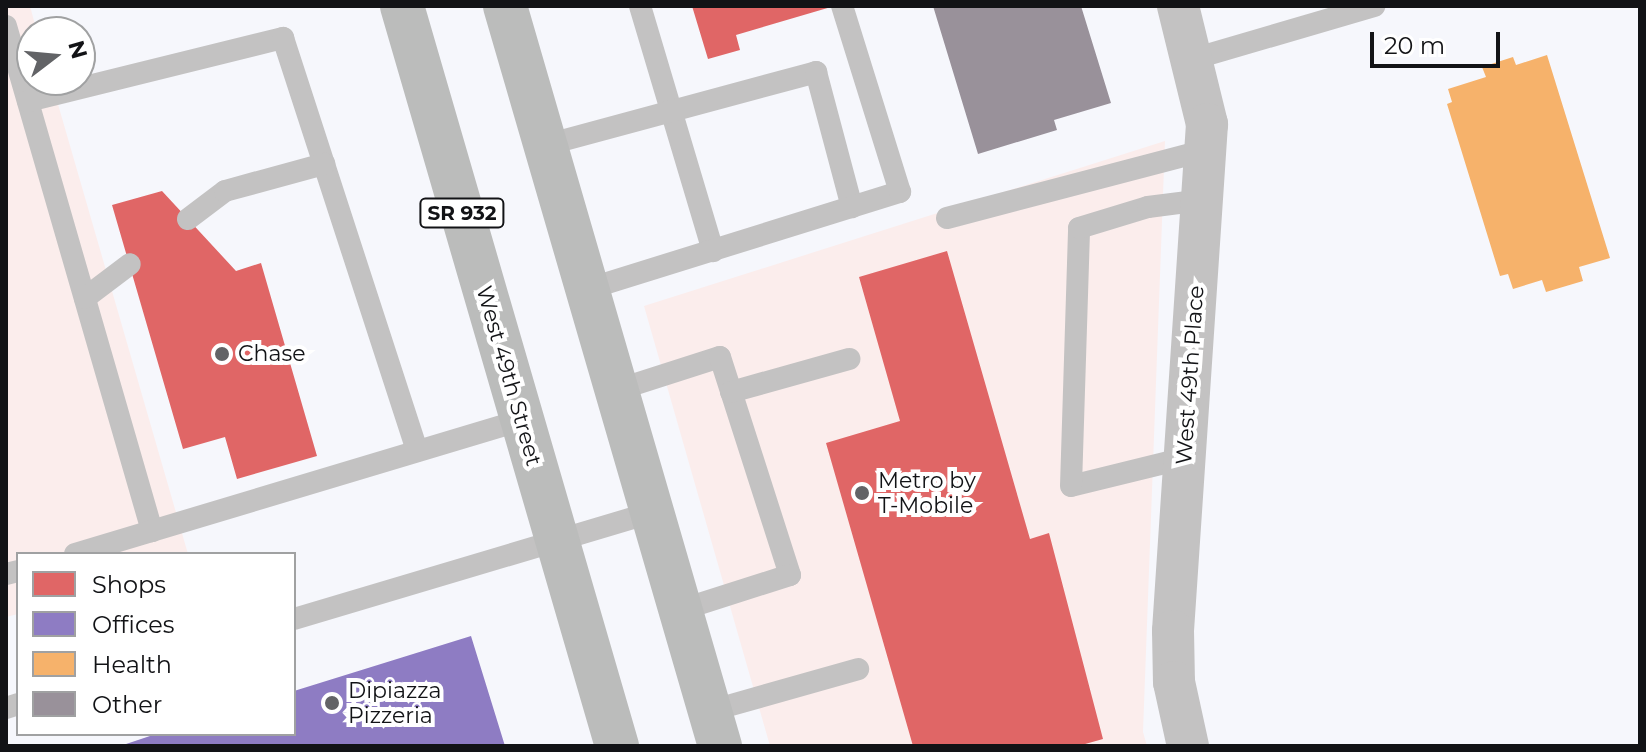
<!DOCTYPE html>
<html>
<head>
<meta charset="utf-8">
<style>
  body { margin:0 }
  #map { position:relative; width:1646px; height:752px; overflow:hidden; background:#f6f7fc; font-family:Montserrat,sans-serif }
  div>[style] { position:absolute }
  .commercial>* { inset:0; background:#fbedec }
  .shops>* { inset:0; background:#e06666 }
  .offices>* { inset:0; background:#8e7cc3 }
  .health>* { inset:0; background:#f6b26b }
  .building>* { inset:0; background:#99919a }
  .lane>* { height:22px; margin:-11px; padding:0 11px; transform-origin:11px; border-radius:11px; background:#c3c2c2 }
  .street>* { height:42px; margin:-21px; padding:0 21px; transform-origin:21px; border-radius:21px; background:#c3c2c2 }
  .primary>* { height:44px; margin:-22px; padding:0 22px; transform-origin:22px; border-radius:22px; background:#bbbcbb }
  .dots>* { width:22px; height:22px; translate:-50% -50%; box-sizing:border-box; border:4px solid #fff; border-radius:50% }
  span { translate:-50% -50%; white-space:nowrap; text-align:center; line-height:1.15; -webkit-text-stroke:8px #fff; paint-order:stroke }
  .shield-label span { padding:2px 6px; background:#fff; border:2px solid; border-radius:6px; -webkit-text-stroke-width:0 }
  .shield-label { font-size:20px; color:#121316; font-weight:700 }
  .poi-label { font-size:22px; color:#121316 }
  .left { translate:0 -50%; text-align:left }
  .street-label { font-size:22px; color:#121316 }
  .frame { position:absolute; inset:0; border:8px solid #121316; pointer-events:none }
  .legend { position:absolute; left:16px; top:552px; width:280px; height:184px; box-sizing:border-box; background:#fff; border:2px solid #a0a1a2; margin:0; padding:10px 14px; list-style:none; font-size:24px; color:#121316 }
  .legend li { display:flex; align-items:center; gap:16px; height:40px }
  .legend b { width:40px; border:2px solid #a0a1a2 }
  .north { position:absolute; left:16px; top:16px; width:80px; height:80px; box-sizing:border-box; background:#fff; border:2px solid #a0a1a2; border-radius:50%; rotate:74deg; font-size:22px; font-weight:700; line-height:32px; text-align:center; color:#121316 }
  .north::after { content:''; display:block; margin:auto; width:28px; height:36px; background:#626366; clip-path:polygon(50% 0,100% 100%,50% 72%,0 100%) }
  .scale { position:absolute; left:1370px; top:32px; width:130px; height:36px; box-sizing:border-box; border:4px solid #121316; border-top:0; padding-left:10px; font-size:24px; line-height:28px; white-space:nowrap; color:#121316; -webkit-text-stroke:6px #fff; paint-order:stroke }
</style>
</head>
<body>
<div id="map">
  <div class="commercial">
    <div style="clip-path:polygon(6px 6px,30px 6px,37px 32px,32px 32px,32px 80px,51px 80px,188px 554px,18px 554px,18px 614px,6px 617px)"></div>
    <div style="clip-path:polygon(1165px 141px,1143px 732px,1147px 746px,770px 746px,644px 306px)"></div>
  </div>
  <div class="shops">
    <div style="clip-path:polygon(692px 6px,831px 6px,831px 7px,736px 35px,740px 50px,708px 59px)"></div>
    <div style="clip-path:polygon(162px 191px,236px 271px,261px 263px,317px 456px,237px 479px,225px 437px,183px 449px,112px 205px)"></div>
    <div style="clip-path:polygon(947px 251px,1030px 539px,1049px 533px,1103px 739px,1078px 746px,913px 746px,826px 443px,900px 421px,859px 277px)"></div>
  </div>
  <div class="offices">
    <div style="clip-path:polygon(471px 636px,505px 746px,120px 746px,156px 734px,294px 734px,294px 691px)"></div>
  </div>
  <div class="health">
    <div style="clip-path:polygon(1547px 55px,1610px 258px,1579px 267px,1583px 281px,1546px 292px,1542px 280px,1513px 289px,1508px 274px,1500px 276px,1447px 104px,1452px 102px,1448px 89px,1486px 77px,1482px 67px,1513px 57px,1516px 65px)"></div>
  </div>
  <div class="building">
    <div style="clip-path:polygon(933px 6px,1081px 6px,1111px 103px,1054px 120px,1057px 130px,978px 154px)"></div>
  </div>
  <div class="lane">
    <div style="left:640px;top:6px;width:256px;rotate:73.4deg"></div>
    <div style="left:6px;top:26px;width:526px;rotate:73.87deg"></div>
    <div style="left:1193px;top:59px;width:189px;rotate:-16.3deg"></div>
    <div style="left:28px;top:101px;width:263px;rotate:-13.9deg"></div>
    <div style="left:283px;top:38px;width:434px;rotate:72deg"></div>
    <div style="left:546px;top:145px;width:280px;rotate:-15.1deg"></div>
    <div style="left:816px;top:72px;width:140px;rotate:75.1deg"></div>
    <div style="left:947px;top:218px;width:268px;rotate:-14.7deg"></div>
    <div style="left:188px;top:219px;width:46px;rotate:-37.1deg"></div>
    <div style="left:225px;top:191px;width:103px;rotate:-15.3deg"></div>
    <div style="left:588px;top:289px;width:327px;rotate:-17.3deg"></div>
    <div style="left:900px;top:192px;width:195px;rotate:-107.3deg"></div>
    <div style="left:85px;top:298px;width:56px;rotate:-37.1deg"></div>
    <div style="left:617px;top:390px;width:108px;rotate:-17.8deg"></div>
    <div style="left:720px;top:357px;width:229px;rotate:72.2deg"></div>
    <div style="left:790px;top:575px;width:115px;rotate:162.3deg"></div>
    <div style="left:731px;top:392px;width:123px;rotate:-15.6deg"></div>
    <div style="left:1185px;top:458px;width:117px;rotate:166.2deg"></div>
    <div style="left:1071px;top:486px;width:258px;rotate:-88.2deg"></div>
    <div style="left:1079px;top:228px;width:72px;rotate:-16.9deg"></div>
    <div style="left:1148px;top:207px;width:54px;rotate:-7.4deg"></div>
    <div style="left:75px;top:554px;width:467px;rotate:-16.7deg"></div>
    <div style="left:6px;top:574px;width:12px;rotate:-14deg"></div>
    <div style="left:294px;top:619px;width:374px;rotate:-16.6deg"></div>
    <div style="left:6px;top:708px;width:13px;rotate:-18deg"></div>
    <div style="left:710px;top:711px;width:154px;rotate:-15.8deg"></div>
  </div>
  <div class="street">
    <div style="left:1178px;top:6px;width:122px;rotate:76.2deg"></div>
    <div style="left:1207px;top:124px;width:508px;rotate:93.84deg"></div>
    <div style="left:1173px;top:631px;width:51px;rotate:88.9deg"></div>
    <div style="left:1174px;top:682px;width:66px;rotate:77.7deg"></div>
  </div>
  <div class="primary">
    <div style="left:402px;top:6px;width:771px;rotate:73.8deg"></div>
    <div style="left:505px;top:6px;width:771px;rotate:73.8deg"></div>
  </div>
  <div class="dots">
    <div style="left:222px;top:354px;background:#626366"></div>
    <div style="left:862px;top:493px;background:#626366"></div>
    <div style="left:332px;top:703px;background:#626366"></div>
  </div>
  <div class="shield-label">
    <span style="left:462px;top:213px">SR 932</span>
  </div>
  <div class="poi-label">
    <span class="left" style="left:238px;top:354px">Chase</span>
    <span class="left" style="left:878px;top:493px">Metro by<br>T-Mobile</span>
    <span class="left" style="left:348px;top:703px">Dipiazza<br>Pizzeria</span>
  </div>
  <div class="street-label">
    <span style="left:1190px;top:375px;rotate:-86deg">West 49th Place</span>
    <span style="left:509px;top:376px;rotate:74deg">West 49th Street</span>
  </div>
  <div class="frame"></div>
  <ul class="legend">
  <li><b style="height:22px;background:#e06666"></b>Shops</li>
  <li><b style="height:22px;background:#8e7cc3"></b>Offices</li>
  <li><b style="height:22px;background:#f6b26b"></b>Health</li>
  <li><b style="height:22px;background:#99919a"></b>Other</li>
  </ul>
  <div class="north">N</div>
  <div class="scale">20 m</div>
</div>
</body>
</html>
